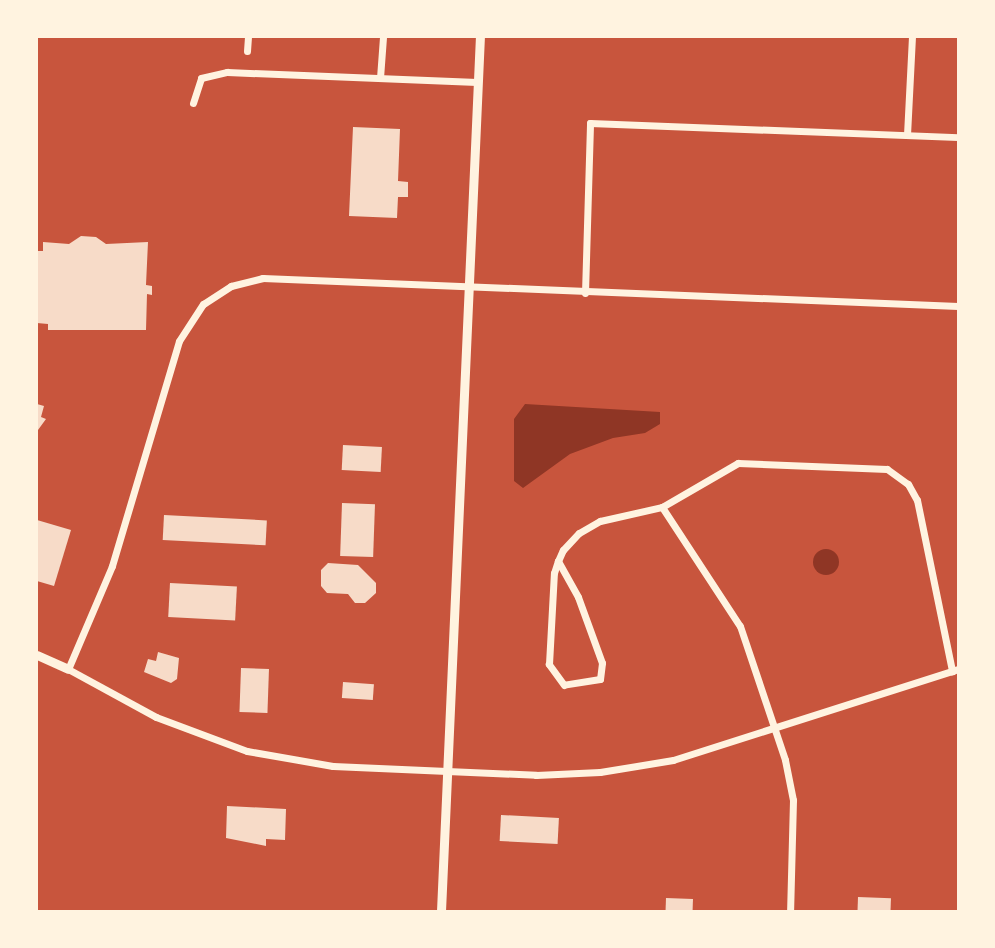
<!DOCTYPE html>
<html>
<head>
<meta charset="utf-8">
<style>
  body { margin:0 }
  #map { position:relative; width:995px; height:948px; overflow:hidden; background:#c8553d; font-family:"Public Sans",sans-serif }
  div>[style] { position:absolute }
  .water>* { inset:0; background:#8f3625 }
  .round { border-radius:50% }
  .building>* { inset:0; background:#f7dbc8; transform-origin:0 0 }
  .minor>* { height:7px; margin:-3.5px; padding:0 3.5px; transform-origin:3.5px; border-radius:3.5px; background:#fff3e0 }
  .tertiary>* { height:9px; margin:-4.5px; padding:0 4.5px; transform-origin:4.5px; border-radius:4.5px; background:#fff3e0 }
  span { translate:-50% -50%; white-space:nowrap; text-align:center; line-height:1.15; -webkit-text-stroke:7px #fff3e0; paint-order:stroke }
  .frame { position:absolute; inset:0; border:38px solid #fff3e0; pointer-events:none }
</style>
</head>
<body>
<div id="map">
  <div class="water">
    <div style="clip-path:polygon(525px 404px,660px 412px,660px 424px,645px 433px,613px 438px,570px 454px,523px 488px,514px 481px,514px 419px)"></div>
    <div class="round" style="left:813px;top:549px;width:26px;height:26px"></div>
  </div>
  <div class="building">
    <div style="clip-path:polygon(353px 127px,400px 129px,398px 181px,408px 182px,408px 197px,398px 197px,397px 218px,349px 216px)"></div>
    <div style="clip-path:polygon(81px 236px,96px 237px,106px 244px,148px 242px,146px 285px,152px 286px,152px 295px,147px 294px,146px 330px,48px 330px,48px 324px,37px 323px,37px 251px,43px 251px,43px 242px,69px 244px)"></div>
    <div style="clip-path:polygon(37px 404px,44px 406px,41px 417px,46px 419px,38px 430px)"></div>
    <div style="left:343px;top:445px;width:39px;height:25px;rotate:3deg"></div>
    <div style="left:342px;top:503px;width:33px;height:53px;rotate:2deg"></div>
    <div style="left:164px;top:515px;width:103px;height:25px;rotate:3deg"></div>
    <div style="clip-path:polygon(37px 520px,71px 530px,54px 586px,37px 581px)"></div>
    <div style="clip-path:polygon(328px 563px,358px 565px,376px 583px,376px 593px,365px 603px,355px 603px,348px 594px,327px 593px,321px 586px,321px 570px)"></div>
    <div style="left:170px;top:583px;width:67px;height:34px;rotate:3deg"></div>
    <div style="clip-path:polygon(158px 652px,179px 658px,177px 679px,171px 683px,144px 672px,148px 659px,156px 661px)"></div>
    <div style="left:241px;top:668px;width:28px;height:44px;rotate:2deg"></div>
    <div style="left:343px;top:682px;width:31px;height:16px;rotate:4deg"></div>
    <div style="clip-path:polygon(227px 806px,286px 809px,285px 840px,266px 839px,266px 846px,226px 838px)"></div>
    <div style="left:501px;top:815px;width:58px;height:26px;rotate:3deg"></div>
    <div style="left:858px;top:897px;width:33px;height:14px;rotate:2deg"></div>
    <div style="left:666px;top:898px;width:27px;height:13px;rotate:2deg"></div>
  </div>
  <div class="minor">
    <div style="left:247px;top:51px;width:14px;rotate:-86deg"></div>
    <div style="left:380px;top:78px;width:41px;rotate:-85.8deg"></div>
    <div style="left:193px;top:103px;width:26px;rotate:-72deg"></div>
    <div style="left:201px;top:78px;width:27px;rotate:-13deg"></div>
    <div style="left:227px;top:72px;width:250px;rotate:2.3deg"></div>
    <div style="left:907px;top:135px;width:98px;rotate:-87.1deg"></div>
    <div style="left:585px;top:293px;width:170px;rotate:-88.3deg"></div>
    <div style="left:590px;top:123px;width:368px;rotate:2.2deg"></div>
    <div style="left:958px;top:306px;width:696px;rotate:-177.69deg"></div>
    <div style="left:263px;top:278px;width:33px;rotate:166deg"></div>
    <div style="left:231px;top:286px;width:33px;rotate:147deg"></div>
    <div style="left:203px;top:304px;width:44px;rotate:123deg"></div>
    <div style="left:179px;top:341px;width:235px;rotate:106.6deg"></div>
    <div style="left:112px;top:566px;width:112px;rotate:113.1deg"></div>
    <div style="left:68px;top:669px;width:100px;rotate:28.6deg"></div>
    <div style="left:156px;top:717px;width:97px;rotate:20.5deg"></div>
    <div style="left:247px;top:751px;width:87px;rotate:9.9deg"></div>
    <div style="left:333px;top:766px;width:203px;rotate:2.5deg"></div>
    <div style="left:536px;top:775px;width:64px;rotate:-2.7deg"></div>
    <div style="left:600px;top:772px;width:74px;rotate:-9.3deg"></div>
    <div style="left:673px;top:760px;width:299px;rotate:-17.7deg"></div>
    <div style="left:662px;top:507px;width:142px;rotate:56.8deg"></div>
    <div style="left:740px;top:626px;width:141px;rotate:71.4deg"></div>
    <div style="left:785px;top:760px;width:41px;rotate:78.7deg"></div>
    <div style="left:793px;top:800px;width:111px;rotate:91.5deg"></div>
    <div style="left:558px;top:561px;width:41px;rotate:60.9deg"></div>
    <div style="left:578px;top:597px;width:70px;rotate:70deg"></div>
    <div style="left:602px;top:663px;width:16px;rotate:97deg"></div>
    <div style="left:600px;top:679px;width:36px;rotate:171deg"></div>
    <div style="left:564px;top:685px;width:26px;rotate:-126deg"></div>
    <div style="left:549px;top:664px;width:91px;rotate:-86.9deg"></div>
    <div style="left:554px;top:573px;width:13px;rotate:-72deg"></div>
    <div style="left:558px;top:561px;width:12px;rotate:-66deg"></div>
    <div style="left:563px;top:550px;width:23px;rotate:-47deg"></div>
    <div style="left:579px;top:533px;width:24px;rotate:-30deg"></div>
    <div style="left:600px;top:521px;width:64px;rotate:-12.7deg"></div>
    <div style="left:662px;top:507px;width:88px;rotate:-30.1deg"></div>
    <div style="left:738px;top:463px;width:149px;rotate:2.3deg"></div>
    <div style="left:887px;top:469px;width:26px;rotate:36deg"></div>
    <div style="left:908px;top:484px;width:18px;rotate:61deg"></div>
    <div style="left:917px;top:500px;width:175px;rotate:78.4deg"></div>
  </div>
  <div class="tertiary">
    <div style="left:37px;top:655px;width:34px;rotate:24deg"></div>
    <div style="left:441px;top:911px;width:875px;rotate:-87.45deg"></div>
  </div>
  <div class="frame"></div>
</div>
</body>
</html>
